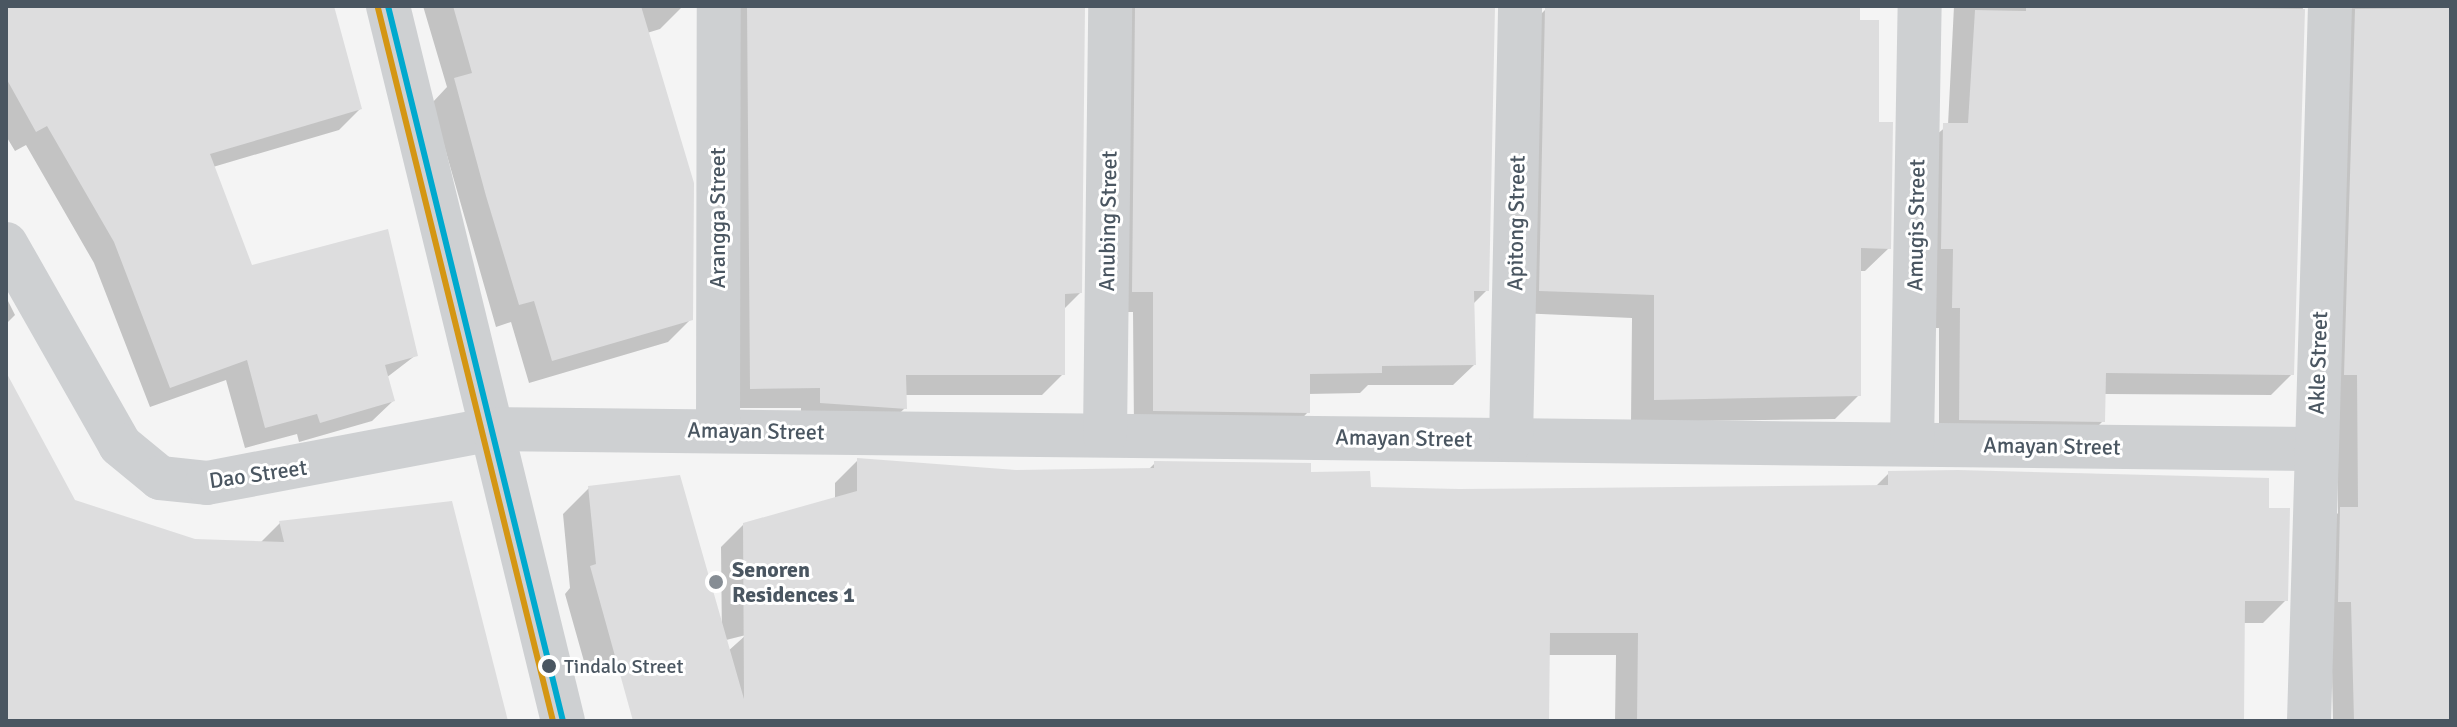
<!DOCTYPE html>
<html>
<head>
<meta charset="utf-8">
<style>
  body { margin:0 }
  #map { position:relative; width:2457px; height:727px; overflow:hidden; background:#f4f4f4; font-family:Signika,sans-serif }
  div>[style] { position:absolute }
  .shadow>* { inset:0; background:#0003 }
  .building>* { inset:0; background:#ddddde }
  .minor>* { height:44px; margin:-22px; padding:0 22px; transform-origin:22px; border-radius:22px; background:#ced0d2 }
  .bus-1>* { height:6px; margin:-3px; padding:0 3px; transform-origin:3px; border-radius:3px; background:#00a9ce }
  .bus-2>* { height:6px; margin:-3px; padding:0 3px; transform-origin:3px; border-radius:3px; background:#d49613 }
  .dots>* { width:22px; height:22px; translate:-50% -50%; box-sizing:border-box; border:4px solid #fff; border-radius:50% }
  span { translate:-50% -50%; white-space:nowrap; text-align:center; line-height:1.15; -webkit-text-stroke:6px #fff; paint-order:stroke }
  .bus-label { font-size:20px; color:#4a5661 }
  .left { translate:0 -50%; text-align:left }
  .street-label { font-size:22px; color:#4a5661 }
  .poi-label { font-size:22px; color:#4a5661; font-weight:700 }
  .frame { position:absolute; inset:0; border:8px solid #4a5661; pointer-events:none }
</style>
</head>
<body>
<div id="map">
  <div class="shadow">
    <div style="clip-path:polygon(6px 6px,318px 6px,360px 109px,339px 130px,213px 167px,251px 268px,416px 355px,386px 378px,393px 401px,372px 421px,299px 442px,297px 434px,245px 448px,226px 380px,150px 407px,94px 263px,26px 145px,15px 151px,6px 136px)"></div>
    <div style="clip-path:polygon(423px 6px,683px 6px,660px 29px,647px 33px,691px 319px,668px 342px,529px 383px,511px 322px,496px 327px,432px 103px,447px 87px)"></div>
    <div style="clip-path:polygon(728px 6px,1083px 6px,1080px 293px,1063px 310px,1063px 374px,1042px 395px,904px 395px,905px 408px,884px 428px,801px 423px,801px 408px,731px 408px)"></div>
    <div style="clip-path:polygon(1104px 6px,1487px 6px,1487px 290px,1473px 304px,1474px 365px,1453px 385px,1368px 385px,1360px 393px,1308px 394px,1308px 412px,1288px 433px,1134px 431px,1133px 312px,1112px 312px)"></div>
    <div style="clip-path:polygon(1566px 6px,1857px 6px,1877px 124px,1889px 248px,1865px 271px,1859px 271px,1859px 395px,1835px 419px,1631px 422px,1632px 318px,1517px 313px,1523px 32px,1546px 9px)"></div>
    <div style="clip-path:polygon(1954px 6px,2303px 6px,2292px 374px,2271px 395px,2103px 394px,2103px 421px,2082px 442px,1939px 440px,1939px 328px,1931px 328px,1923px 146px,1948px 125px)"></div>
    <div style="clip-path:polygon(2316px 6px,2451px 6px,2451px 721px,2333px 721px,2331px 622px,2320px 531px,2338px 513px,2337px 396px)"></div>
    <div style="clip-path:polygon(6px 297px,15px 315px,6px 324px)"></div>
    <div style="clip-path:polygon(6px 396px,74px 501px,194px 541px,260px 543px,280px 523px,506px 721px,6px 721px)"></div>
    <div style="clip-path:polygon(858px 460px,1016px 472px,1148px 470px,1155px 463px,1309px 474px,1369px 489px,1459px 491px,1875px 487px,1889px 473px,2103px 474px,2103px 479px,2267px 510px,2286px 600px,2263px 623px,2243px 623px,2243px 721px,1615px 721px,1616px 655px,1547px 655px,1547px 721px,650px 721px,746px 635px,722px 641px,721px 547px,744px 524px,835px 499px,835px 483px)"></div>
    <div style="clip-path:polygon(589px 488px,695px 649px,587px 672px,565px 594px,570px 588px,563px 514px)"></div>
  </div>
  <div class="building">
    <div style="clip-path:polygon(6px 6px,334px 6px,362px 109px,210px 154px,252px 265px,388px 229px,418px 356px,385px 365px,395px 401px,320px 423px,317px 414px,265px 428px,247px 360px,170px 388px,114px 242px,47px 126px,36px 132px,6px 78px)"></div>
    <div style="clip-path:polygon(453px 6px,641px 6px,694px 183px,693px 320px,552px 361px,534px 301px,519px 305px,486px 196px,454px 78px,472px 73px)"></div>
    <div style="clip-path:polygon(747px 6px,1085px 6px,1082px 293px,1065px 294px,1065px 375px,906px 375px,907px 409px,820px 403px,820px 388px,750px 389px)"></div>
    <div style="clip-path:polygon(1135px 6px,1495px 7px,1489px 291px,1474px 291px,1476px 365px,1382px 366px,1382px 373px,1310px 374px,1310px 413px,1153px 411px,1153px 292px,1132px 292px)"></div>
    <div style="clip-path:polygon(1726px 6px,1860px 6px,1860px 20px,1879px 20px,1879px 122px,1893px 122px,1891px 249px,1861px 248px,1861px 396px,1654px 400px,1654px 295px,1539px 291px,1545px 7px)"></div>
    <div style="clip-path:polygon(2026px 6px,2305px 9px,2294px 375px,2106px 373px,2105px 422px,1959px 420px,1960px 308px,1952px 308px,1953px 249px,1941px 249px,1943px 123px,1968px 123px,1975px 10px,2026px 11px)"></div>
    <div style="clip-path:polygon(2451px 8px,2451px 721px,2354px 721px,2351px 602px,2338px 602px,2340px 507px,2358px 507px,2357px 375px,2344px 375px,2355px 9px)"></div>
    <div style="clip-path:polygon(6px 372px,75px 500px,195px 539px,284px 542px,279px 521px,452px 501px,508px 721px,6px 721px)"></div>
    <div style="clip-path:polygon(857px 458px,1016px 470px,1154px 468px,1154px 461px,1311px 463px,1311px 472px,1370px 471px,1371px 487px,1459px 489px,1888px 485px,1888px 471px,1958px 470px,2269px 478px,2269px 508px,2290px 508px,2288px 601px,2245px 601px,2244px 721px,1637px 721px,1638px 633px,1550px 633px,1549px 721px,633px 721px,590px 566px,596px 564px,588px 486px,680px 475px,744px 699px,743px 523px,857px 491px)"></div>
  </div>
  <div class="minor">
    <div style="left:388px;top:6px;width:736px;rotate:76.25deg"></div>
    <div style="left:6px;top:244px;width:231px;rotate:60.4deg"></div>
    <div style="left:120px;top:445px;width:52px;rotate:39.5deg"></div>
    <div style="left:160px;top:478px;width:47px;rotate:6.1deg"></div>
    <div style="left:207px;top:483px;width:290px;rotate:-10.7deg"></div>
    <div style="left:492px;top:429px;width:1824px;rotate:0.63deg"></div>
    <div style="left:718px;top:431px;width:425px;rotate:-89.9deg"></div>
    <div style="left:1105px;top:435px;width:429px;rotate:-89.3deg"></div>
    <div style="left:1511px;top:440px;width:434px;rotate:-88.8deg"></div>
    <div style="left:1912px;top:444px;width:438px;rotate:-89deg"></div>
    <div style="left:2309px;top:721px;width:715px;rotate:-88.32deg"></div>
  </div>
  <div class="bus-1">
    <div style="left:388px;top:6px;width:736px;rotate:76.25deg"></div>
  </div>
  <div class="bus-2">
    <div style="left:378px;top:8px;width:734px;rotate:76.21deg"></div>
  </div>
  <div class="dots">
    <div style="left:716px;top:582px;background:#868d94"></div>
    <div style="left:549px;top:666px;background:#4a5661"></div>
  </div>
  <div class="bus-label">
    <span class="left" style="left:564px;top:666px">Tindalo Street</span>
  </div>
  <div class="street-label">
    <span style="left:718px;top:218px;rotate:-90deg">Arangga Street</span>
    <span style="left:1108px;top:221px;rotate:-89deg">Anubing Street</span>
    <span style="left:1516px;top:223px;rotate:-89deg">Apitong Street</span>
    <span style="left:1916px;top:225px;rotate:-89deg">Amugis Street</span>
    <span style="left:2318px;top:363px;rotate:-88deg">Akle Street</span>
    <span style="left:756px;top:431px;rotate:1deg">Amayan Street</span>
    <span style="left:1404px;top:438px;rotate:1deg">Amayan Street</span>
    <span style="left:2052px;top:446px;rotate:1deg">Amayan Street</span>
    <span style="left:258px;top:474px;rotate:-8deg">Dao Street</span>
  </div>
  <div class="poi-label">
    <span class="left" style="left:732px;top:582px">Senoren<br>Residences 1</span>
  </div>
  <div class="frame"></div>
</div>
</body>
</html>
